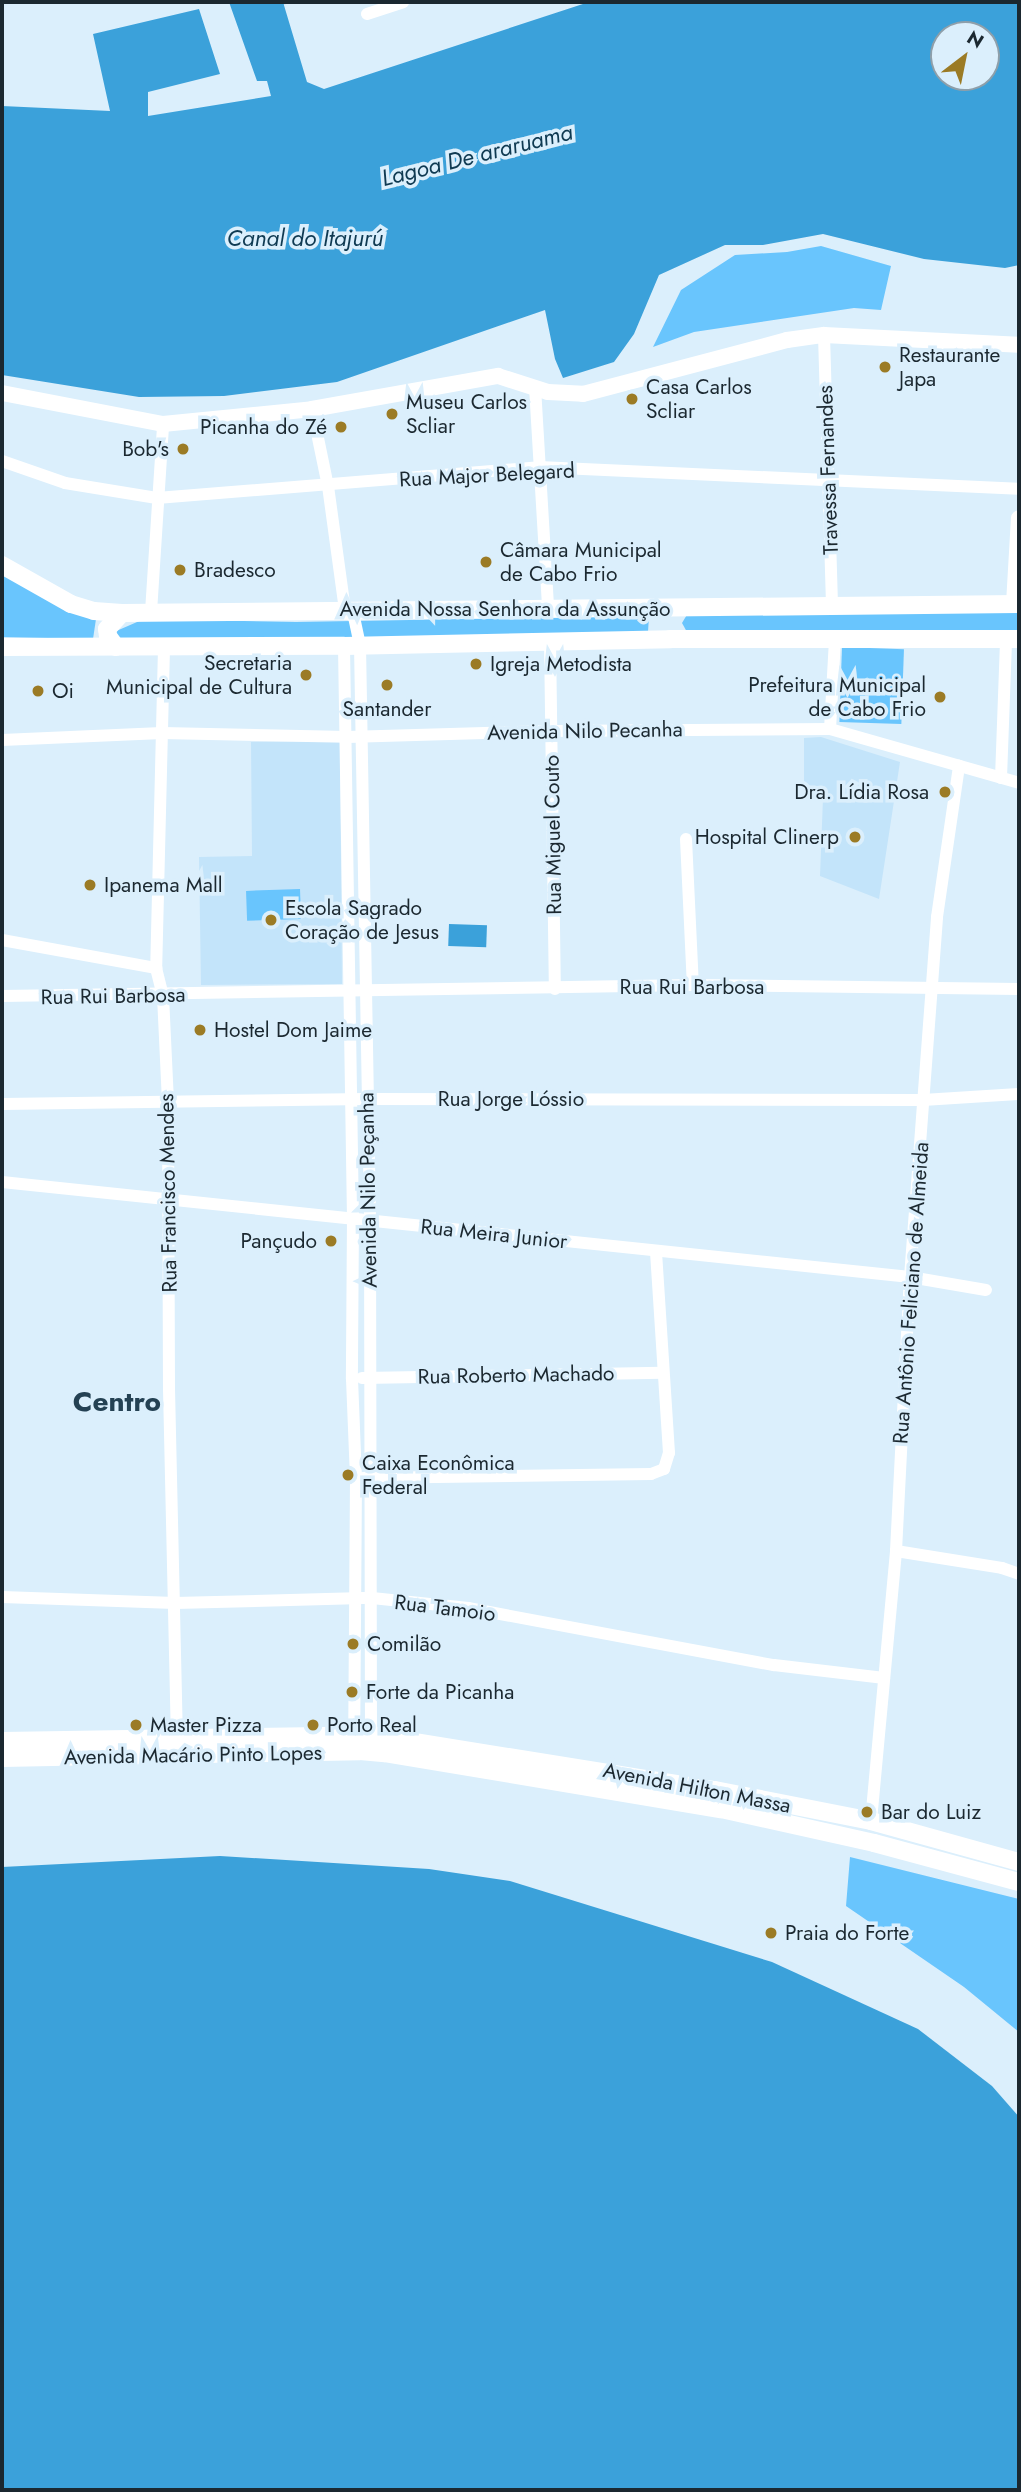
<!DOCTYPE html>
<html>
<head>
<meta charset="utf-8">
<style>
  body { margin:0 }
  #map { position:relative; width:1021px; height:2492px; overflow:hidden; background:#dbeffc; font-family:Jost,sans-serif }
  div>[style] { position:absolute }
  .built>* { inset:0; background:#c3e4fa }
  .green>* { inset:0; background:#69c5fd; transform-origin:0 0 }
  .water>* { inset:0; background:#3ba1da; transform-origin:0 0 }
  .minor>* { height:12px; margin:-6px; padding:0 6px; transform-origin:6px; border-radius:6px; background:#fff }
  .tertiary>* { height:16px; margin:-8px; padding:0 8px; transform-origin:8px; border-radius:8px; background:#fff }
  .secondary>* { height:18px; margin:-9px; padding:0 9px; transform-origin:9px; border-radius:9px; background:#fff }
  .dots>* { width:19px; height:19px; translate:-50% -50%; box-sizing:border-box; border:4px solid #dbeffc; border-radius:50% }
  span { translate:-50% -50%; white-space:nowrap; text-align:center; line-height:1.15; -webkit-text-stroke:7px #dbeffc; paint-order:stroke }
  .poi-label { font-size:21px; color:#1b2830 }
  .left { translate:0 -50%; text-align:left }
  .right { translate:-100% -50%; text-align:right }
  .street-label { font-size:21px; color:#1b2830 }
  .water-label { font-size:23px; color:#0f3a52; font-style:italic }
  .district-label { font-size:28px; color:#244153; font-weight:700 }
  .frame { position:absolute; inset:0; border:4px solid #1b2830; pointer-events:none }
  .north { position:absolute; left:930px; top:21px; width:70px; height:70px; box-sizing:border-box; background:#dbeffc; border:2px solid #8e9faa; border-radius:50%; rotate:32deg; font-size:19px; font-weight:700; line-height:28px; text-align:center; color:#1b2830 }
  .north::after { content:''; display:block; margin:auto; width:24px; height:32px; background:#9b7b25; clip-path:polygon(50% 0,100% 100%,50% 72%,0 100%) }
</style>
</head>
<body>
<div id="map">
  <div class="built">
    <div style="clip-path:polygon(821px 737px,900px 762px,879px 899px,820px 876px,823px 798px,804px 796px,804px 738px)"></div>
    <div style="clip-path:polygon(340px 741px,342px 984px,201px 985px,199px 857px,252px 856px,251px 742px)"></div>
  </div>
  <div class="green">
    <div style="clip-path:polygon(821px 246px,891px 266px,881px 310px,854px 308px,694px 332px,653px 347px,681px 290px,735px 255px,787px 252px)"></div>
    <div style="clip-path:polygon(2px 574px,96px 619px,93px 639px,2px 637px)"></div>
    <div style="clip-path:polygon(688px 613px,1019px 613px,1019px 633px,687px 632px,682px 623px)"></div>
    <div style="clip-path:polygon(649px 616px,648px 632px,118px 642px,114px 632px,144px 619px,296px 622px)"></div>
    <div style="left:842px;top:647px;width:62px;height:75px;rotate:2deg"></div>
    <div style="left:300px;top:889px;width:30px;height:54px;rotate:88deg"></div>
    <div style="clip-path:polygon(850px 1857px,1019px 1899px,1019px 2032px,964px 1987px,846px 1906px)"></div>
  </div>
  <div class="water">
    <div style="clip-path:polygon(evenodd,229px 2px,283px 2px,307px 82px,324px 89px,589px 2px,1019px 2px,1019px 265px,1005px 268px,924px 259px,823px 234px,763px 245px,725px 245px,659px 275px,634px 334px,614px 362px,563px 378px,555px 359px,545px 310px,337px 382px,224px 396px,139px 397px,2px 375px,2px 106px,110px 111px,93px 34px,199px 9px,220px 74px,148px 92px,148px 116px,271px 96px,267px 81px,257px 81px,229px 2px,944px 35px,986px 35px,986px 77px,944px 77px,944px 35px)"></div>
    <div style="left:449px;top:924px;width:38px;height:22px;rotate:2deg"></div>
    <div style="clip-path:polygon(220px 1856px,429px 1869px,510px 1881px,772px 1962px,918px 2029px,992px 2086px,1019px 2117px,1019px 2490px,2px 2490px,2px 1867px)"></div>
  </div>
  <div class="minor">
    <div style="left:367px;top:14px;width:38px;rotate:-18deg"></div>
    <div style="left:824px;top:335px;width:270px;rotate:88.3deg"></div>
    <div style="left:535px;top:387px;width:221px;rotate:86.6deg"></div>
    <div style="left:312px;top:409px;width:79px;rotate:78.3deg"></div>
    <div style="left:328px;top:486px;width:125px;rotate:82.2deg"></div>
    <div style="left:345px;top:610px;width:11px;rotate:38deg"></div>
    <div style="left:354px;top:617px;width:29px;rotate:78deg"></div>
    <div style="left:360px;top:645px;width:575px;rotate:89deg"></div>
    <div style="left:370px;top:1220px;width:515px;rotate:89.89deg"></div>
    <div style="left:2px;top:461px;width:67px;rotate:19.2deg"></div>
    <div style="left:65px;top:483px;width:93px;rotate:9.3deg"></div>
    <div style="left:157px;top:498px;width:383px;rotate:-4.6deg"></div>
    <div style="left:539px;top:467px;width:481px;rotate:2.6deg"></div>
    <div style="left:151px;top:612px;width:188px;rotate:-86.3deg"></div>
    <div style="left:550px;top:640px;width:349px;rotate:89.2deg"></div>
    <div style="left:344px;top:646px;width:571px;rotate:89.1deg"></div>
    <div style="left:353px;top:1217px;width:162px;rotate:90.4deg"></div>
    <div style="left:352px;top:1379px;width:99px;rotate:87.7deg"></div>
    <div style="left:356px;top:1478px;width:257px;rotate:90.4deg"></div>
    <div style="left:164px;top:648px;width:320px;rotate:91.4deg"></div>
    <div style="left:156px;top:968px;width:29px;rotate:76deg"></div>
    <div style="left:163px;top:996px;width:105px;rotate:87.3deg"></div>
    <div style="left:168px;top:1101px;width:288px;rotate:89.8deg"></div>
    <div style="left:169px;top:1389px;width:350px;rotate:88.7deg"></div>
    <div style="left:830px;top:729px;width:89px;rotate:-86.8deg"></div>
    <div style="left:2px;top:740px;width:160px;rotate:-2.5deg"></div>
    <div style="left:162px;top:733px;width:185px;rotate:1.2deg"></div>
    <div style="left:347px;top:737px;width:204px;rotate:-1.7deg"></div>
    <div style="left:551px;top:731px;width:279px;rotate:-0.4deg"></div>
    <div style="left:830px;top:729px;width:197px;rotate:15.9deg"></div>
    <div style="left:1001px;top:778px;width:139px;rotate:-87.9deg"></div>
    <div style="left:686px;top:839px;width:146px;rotate:87.3deg"></div>
    <div style="left:2px;top:940px;width:157px;rotate:10.3deg"></div>
    <div style="left:2px;top:996px;width:691px;rotate:-0.91deg"></div>
    <div style="left:693px;top:985px;width:326px;rotate:0.7deg"></div>
    <div style="left:2px;top:1104px;width:364px;rotate:-0.8deg"></div>
    <div style="left:366px;top:1099px;width:557px;rotate:0.1deg"></div>
    <div style="left:923px;top:1100px;width:96px;rotate:-3.6deg"></div>
    <div style="left:2px;top:1182px;width:913px;rotate:5.97deg"></div>
    <div style="left:910px;top:1277px;width:77px;rotate:9.7deg"></div>
    <div style="left:362px;top:1378px;width:300px;rotate:-1deg"></div>
    <div style="left:363px;top:1478px;width:288px;rotate:-0.8deg"></div>
    <div style="left:651px;top:1474px;width:14px;rotate:-21deg"></div>
    <div style="left:664px;top:1469px;width:17px;rotate:-73deg"></div>
    <div style="left:669px;top:1453px;width:201px;rotate:-93.7deg"></div>
    <div style="left:896px;top:1551px;width:107px;rotate:9.1deg"></div>
    <div style="left:1002px;top:1568px;width:18px;rotate:19deg"></div>
    <div style="left:2px;top:1597px;width:173px;rotate:2deg"></div>
    <div style="left:175px;top:1603px;width:197px;rotate:-1.5deg"></div>
    <div style="left:372px;top:1598px;width:97px;rotate:5.9deg"></div>
    <div style="left:468px;top:1608px;width:311px;rotate:10.6deg"></div>
    <div style="left:774px;top:1665px;width:111px;rotate:6.7deg"></div>
    <div style="left:871px;top:1821px;width:271px;rotate:-84.7deg"></div>
    <div style="left:896px;top:1551px;width:274px;rotate:-87.1deg"></div>
    <div style="left:910px;top:1277px;width:361px;rotate:-85.7deg"></div>
    <div style="left:937px;top:917px;width:153px;rotate:-81.7deg"></div>
  </div>
  <div class="tertiary">
    <div style="left:2px;top:393px;width:164px;rotate:10.9deg"></div>
    <div style="left:163px;top:424px;width:150px;rotate:-5.7deg"></div>
    <div style="left:312px;top:409px;width:189px;rotate:-10.1deg"></div>
    <div style="left:498px;top:376px;width:52px;rotate:17.7deg"></div>
    <div style="left:548px;top:392px;width:35px;rotate:3deg"></div>
    <div style="left:583px;top:394px;width:211px;rotate:-14.8deg"></div>
    <div style="left:787px;top:340px;width:37px;rotate:-8deg"></div>
    <div style="left:824px;top:335px;width:195px;rotate:2.9deg"></div>
    <div style="left:1014px;top:604px;width:86px;rotate:-86.7deg"></div>
  </div>
  <div class="secondary">
    <div style="left:2px;top:565px;width:79px;rotate:29.5deg"></div>
    <div style="left:71px;top:604px;width:24px;rotate:17deg"></div>
    <div style="left:94px;top:611px;width:28px;rotate:4deg"></div>
    <div style="left:122px;top:613px;width:897px;rotate:-0.57deg"></div>
    <div style="left:2px;top:647px;width:342px;rotate:-0.2deg"></div>
    <div style="left:344px;top:646px;width:326px;rotate:-1.2deg"></div>
    <div style="left:670px;top:639px;width:349px"></div>
    <div style="left:116px;top:647px;width:14px;rotate:-126deg"></div>
    <div style="left:108px;top:636px;width:7px;rotate:-98deg"></div>
    <div style="left:107px;top:629px;width:22px;rotate:-47deg"></div>
    <div style="left:2px;top:1741px;width:369px;rotate:-0.9deg"></div>
    <div style="left:371px;top:1735px;width:348px;rotate:9.1deg"></div>
    <div style="left:715px;top:1790px;width:159px;rotate:11.2deg"></div>
    <div style="left:871px;top:1821px;width:154px;rotate:15.5deg"></div>
    <div style="left:2px;top:1758px;width:358px;rotate:-1.1deg"></div>
    <div style="left:360px;top:1751px;width:25px;rotate:5deg"></div>
    <div style="left:385px;top:1753px;width:341px;rotate:9.5deg"></div>
    <div style="left:721px;top:1809px;width:157px;rotate:12.5deg"></div>
    <div style="left:874px;top:1843px;width:150px;rotate:15.1deg"></div>
  </div>
  <div class="dots">
    <div style="left:885px;top:367px;background:#9b7b25"></div>
    <div style="left:632px;top:399px;background:#9b7b25"></div>
    <div style="left:392px;top:414px;background:#9b7b25"></div>
    <div style="left:341px;top:427px;background:#9b7b25"></div>
    <div style="left:183px;top:449px;background:#9b7b25"></div>
    <div style="left:486px;top:562px;background:#9b7b25"></div>
    <div style="left:180px;top:570px;background:#9b7b25"></div>
    <div style="left:476px;top:664px;background:#9b7b25"></div>
    <div style="left:306px;top:675px;background:#9b7b25"></div>
    <div style="left:387px;top:685px;background:#9b7b25"></div>
    <div style="left:38px;top:691px;background:#9b7b25"></div>
    <div style="left:940px;top:697px;background:#9b7b25"></div>
    <div style="left:945px;top:792px;background:#9b7b25"></div>
    <div style="left:855px;top:837px;background:#9b7b25"></div>
    <div style="left:90px;top:885px;background:#9b7b25"></div>
    <div style="left:271px;top:920px;background:#9b7b25"></div>
    <div style="left:200px;top:1030px;background:#9b7b25"></div>
    <div style="left:331px;top:1241px;background:#9b7b25"></div>
    <div style="left:348px;top:1475px;background:#9b7b25"></div>
    <div style="left:353px;top:1644px;background:#9b7b25"></div>
    <div style="left:352px;top:1692px;background:#9b7b25"></div>
    <div style="left:136px;top:1725px;background:#9b7b25"></div>
    <div style="left:313px;top:1725px;background:#9b7b25"></div>
    <div style="left:867px;top:1812px;background:#9b7b25"></div>
    <div style="left:771px;top:1933px;background:#9b7b25"></div>
  </div>
  <div class="poi-label">
    <span class="left" style="left:899px;top:367px">Restaurante<br>Japa</span>
    <span class="left" style="left:646px;top:399px">Casa Carlos<br>Scliar</span>
    <span class="left" style="left:406px;top:414px">Museu Carlos<br>Scliar</span>
    <span class="right" style="left:327px;top:427px">Picanha do Zé</span>
    <span class="right" style="left:169px;top:449px">Bob's</span>
    <span class="left" style="left:500px;top:562px">Câmara Municipal<br>de Cabo Frio</span>
    <span class="left" style="left:194px;top:570px">Bradesco</span>
    <span class="right" style="left:292px;top:675px">Secretaria<br>Municipal de Cultura</span>
    <span class="left" style="left:490px;top:664px">Igreja Metodista</span>
    <span class="right" style="left:926px;top:697px">Prefeitura Municipal<br>de Cabo Frio</span>
    <span class="left" style="left:52px;top:691px">Oi</span>
    <span style="left:387px;top:709px">Santander</span>
    <span class="right" style="left:929px;top:792px">Dra. Lídia Rosa</span>
    <span class="right" style="left:839px;top:837px">Hospital Clinerp</span>
    <span class="left" style="left:104px;top:885px">Ipanema Mall</span>
    <span class="left" style="left:285px;top:920px">Escola Sagrado<br>Coração de Jesus</span>
    <span class="left" style="left:214px;top:1030px">Hostel Dom Jaime</span>
    <span class="right" style="left:317px;top:1241px">Pançudo</span>
    <span class="left" style="left:362px;top:1475px">Caixa Econômica<br>Federal</span>
    <span class="left" style="left:367px;top:1644px">Comilão</span>
    <span class="left" style="left:366px;top:1692px">Forte da Picanha</span>
    <span class="left" style="left:150px;top:1725px">Master Pizza</span>
    <span class="left" style="left:327px;top:1725px">Porto Real</span>
    <span class="left" style="left:881px;top:1812px">Bar do Luiz</span>
    <span class="left" style="left:785px;top:1933px">Praia do Forte</span>
  </div>
  <div class="street-label">
    <span style="left:828px;top:470px;rotate:-92deg">Travessa Fernandes</span>
    <span style="left:487px;top:475px;rotate:-3deg">Rua Major Belegard</span>
    <span style="left:505px;top:609px">Avenida Nossa Senhora da Assunção</span>
    <span style="left:585px;top:731px;rotate:-1deg">Avenida Nilo Pecanha</span>
    <span style="left:553px;top:835px;rotate:-91deg">Rua Miguel Couto</span>
    <span style="left:692px;top:987px">Rua Rui Barbosa</span>
    <span style="left:113px;top:996px;rotate:-1deg">Rua Rui Barbosa</span>
    <span style="left:511px;top:1099px">Rua Jorge Lóssio</span>
    <span style="left:368px;top:1190px;rotate:-91deg">Avenida Nilo Peçanha</span>
    <span style="left:168px;top:1193px;rotate:-91deg">Rua Francisco Mendes</span>
    <span style="left:494px;top:1234px;rotate:6deg">Rua Meira Junior</span>
    <span style="left:911px;top:1293px;rotate:-86deg">Rua Antônio Feliciano de Almeida</span>
    <span style="left:516px;top:1375px;rotate:-1deg">Rua Roberto Machado</span>
    <span style="left:445px;top:1608px;rotate:7deg">Rua Tamoio</span>
    <span style="left:193px;top:1755px;rotate:-1deg">Avenida Macário Pinto Lopes</span>
    <span style="left:697px;top:1788px;rotate:11deg">Avenida Hilton Massa</span>
  </div>
  <div class="water-label">
    <span style="left:477px;top:155px;rotate:-14deg">Lagoa De araruama</span>
    <span style="left:305px;top:238px">Canal do Itajurú</span>
  </div>
  <div class="district-label">
    <span style="left:117px;top:1402px">Centro</span>
  </div>
  <div class="frame"></div>
  <div class="north">N</div>
</div>
</body>
</html>
